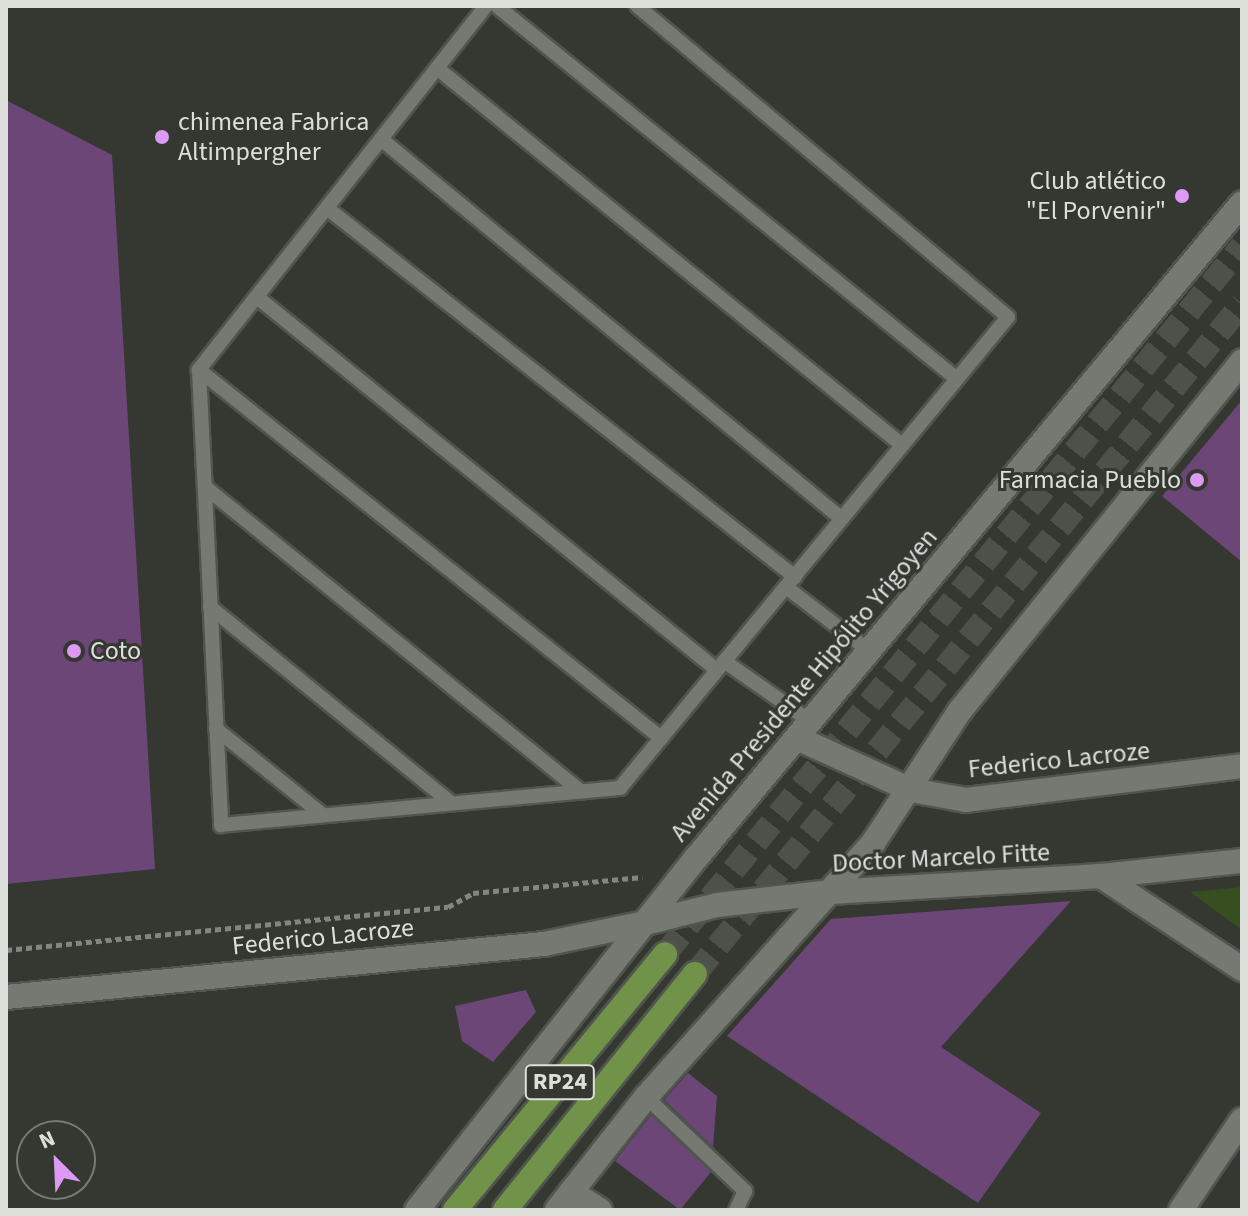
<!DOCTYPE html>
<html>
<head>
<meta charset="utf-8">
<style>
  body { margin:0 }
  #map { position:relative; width:1248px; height:1216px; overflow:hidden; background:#343831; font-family:"Source Sans 3",sans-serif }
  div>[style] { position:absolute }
  .green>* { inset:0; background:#374e20 }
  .building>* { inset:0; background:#6b4677 }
  .primary-tunnel>* { height:24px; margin-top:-12px; transform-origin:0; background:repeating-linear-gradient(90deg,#4d514a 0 24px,transparent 0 36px) }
  .path>* { height:5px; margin-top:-2.5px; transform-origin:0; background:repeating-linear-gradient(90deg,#828580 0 6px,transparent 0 10px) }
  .roads { filter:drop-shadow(2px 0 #51554f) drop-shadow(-2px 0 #51554f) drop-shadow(0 2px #51554f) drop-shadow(0 -2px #51554f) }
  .lane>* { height:14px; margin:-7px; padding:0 7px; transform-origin:7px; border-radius:7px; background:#757972 }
  .street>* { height:24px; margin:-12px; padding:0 12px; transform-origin:12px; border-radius:12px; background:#757972 }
  .secondary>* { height:24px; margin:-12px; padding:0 12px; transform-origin:12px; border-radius:12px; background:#757972 }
  .primary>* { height:24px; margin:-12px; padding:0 12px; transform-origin:12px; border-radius:12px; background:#709249 }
  .dots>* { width:22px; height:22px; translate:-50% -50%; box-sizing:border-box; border:4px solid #343831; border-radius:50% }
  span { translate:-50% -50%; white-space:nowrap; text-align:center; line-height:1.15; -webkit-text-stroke:6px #343831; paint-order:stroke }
  .shield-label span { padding:2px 6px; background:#343831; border:2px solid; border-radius:6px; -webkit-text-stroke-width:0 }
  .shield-label { font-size:24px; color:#dddfdb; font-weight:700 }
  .poi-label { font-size:26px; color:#dddfdb }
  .left { translate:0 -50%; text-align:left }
  .right { translate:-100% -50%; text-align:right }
  .street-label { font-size:26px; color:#dddfdb }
  .frame { position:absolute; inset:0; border:8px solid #dddfdb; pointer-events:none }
  .north { position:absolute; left:16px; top:1120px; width:80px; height:80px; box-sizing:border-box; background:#343831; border:2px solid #787b75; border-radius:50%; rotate:336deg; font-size:22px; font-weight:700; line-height:32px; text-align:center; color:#dddfdb }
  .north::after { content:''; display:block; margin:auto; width:28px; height:36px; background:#dd99f3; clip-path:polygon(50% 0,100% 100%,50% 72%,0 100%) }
</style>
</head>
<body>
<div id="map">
  <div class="green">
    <div style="clip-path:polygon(1242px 887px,1242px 930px,1190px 892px)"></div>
  </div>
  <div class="building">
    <div style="clip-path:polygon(6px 100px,112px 155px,155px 869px,6px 884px)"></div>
    <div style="clip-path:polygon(1242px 400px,1242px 562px,1162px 496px)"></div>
    <div style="clip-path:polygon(1071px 901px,941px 1047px,1041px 1113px,978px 1203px,727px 1036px,831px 919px)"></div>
    <div style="clip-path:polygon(526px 990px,536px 1012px,493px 1062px,462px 1041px,455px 1006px)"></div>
    <div style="clip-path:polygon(688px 1073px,717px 1096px,713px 1147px,664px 1100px)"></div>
    <div style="clip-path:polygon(651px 1115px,711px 1172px,680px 1210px,615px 1161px)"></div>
  </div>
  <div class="primary-tunnel">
    <div style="left:665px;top:954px;width:913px;rotate:-50.82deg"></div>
    <div style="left:695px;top:974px;width:865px;rotate:-50.77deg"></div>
  </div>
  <div class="path">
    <div style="left:6px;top:950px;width:444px;rotate:-5.6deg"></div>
    <div style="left:448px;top:907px;width:29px;rotate:-29deg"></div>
    <div style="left:473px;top:893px;width:170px;rotate:-5.4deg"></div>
  </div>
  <div class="roads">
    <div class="lane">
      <div style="left:486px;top:6px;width:464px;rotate:128.3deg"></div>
      <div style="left:199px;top:370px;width:456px;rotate:87.2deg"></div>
      <div style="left:221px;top:825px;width:401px;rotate:-5.3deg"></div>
      <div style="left:620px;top:788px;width:610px;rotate:-50.52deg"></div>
      <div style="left:1008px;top:317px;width:484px;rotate:-140deg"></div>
      <div style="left:497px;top:6px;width:592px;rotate:39.04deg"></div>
      <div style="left:437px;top:68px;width:599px;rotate:39.03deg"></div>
      <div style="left:381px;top:139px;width:597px;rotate:39.5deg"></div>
      <div style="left:327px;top:208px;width:596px;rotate:38.25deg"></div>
      <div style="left:257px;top:297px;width:592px;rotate:39.04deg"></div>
      <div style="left:199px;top:370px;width:591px;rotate:38.54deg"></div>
      <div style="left:205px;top:487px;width:484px;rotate:39deg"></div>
      <div style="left:786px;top:587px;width:103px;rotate:37.5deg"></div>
      <div style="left:210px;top:607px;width:311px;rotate:39.1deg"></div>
      <div style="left:724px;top:661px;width:106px;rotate:35deg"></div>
      <div style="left:216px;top:729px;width:137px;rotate:38.8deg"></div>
      <div style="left:646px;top:1097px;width:137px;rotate:43.5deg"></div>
      <div style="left:745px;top:1191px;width:21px;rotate:115deg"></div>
    </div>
    <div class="street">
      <div style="left:1101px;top:876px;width:169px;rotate:33.4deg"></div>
      <div style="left:6px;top:997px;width:541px;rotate:-5.63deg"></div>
      <div style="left:544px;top:944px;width:103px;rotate:-11.7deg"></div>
      <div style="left:1181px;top:1210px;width:109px;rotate:-55.9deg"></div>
    </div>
    <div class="secondary">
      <div style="left:797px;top:738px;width:125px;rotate:24.5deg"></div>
      <div style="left:911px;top:790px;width:56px;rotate:10.3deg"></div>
      <div style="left:966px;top:800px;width:278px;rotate:-7deg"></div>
      <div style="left:645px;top:923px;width:74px;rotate:-14deg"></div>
      <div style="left:717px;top:905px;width:115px;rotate:-6.5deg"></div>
      <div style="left:831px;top:892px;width:270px;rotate:-3.4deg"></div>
      <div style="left:1101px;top:876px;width:142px;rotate:-6.1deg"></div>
      <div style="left:571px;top:1192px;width:34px;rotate:32deg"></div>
      <div style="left:417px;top:1210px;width:451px;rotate:-51.6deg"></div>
      <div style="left:697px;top:857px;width:851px;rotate:-50.19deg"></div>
      <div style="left:557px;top:1210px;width:144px;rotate:-51.8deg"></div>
      <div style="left:646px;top:1097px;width:341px;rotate:-48.2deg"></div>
      <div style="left:873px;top:843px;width:157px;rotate:-56.7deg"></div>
      <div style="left:959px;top:712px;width:451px;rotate:-51.1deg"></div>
    </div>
    <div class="primary">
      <div style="left:455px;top:1210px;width:331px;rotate:-50.6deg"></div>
      <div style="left:505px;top:1210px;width:303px;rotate:-51.2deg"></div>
    </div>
  </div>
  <div class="dots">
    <div style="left:162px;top:137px;background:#dd99f3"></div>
    <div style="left:1182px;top:196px;background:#dd99f3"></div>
    <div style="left:1197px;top:480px;background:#dd99f3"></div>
    <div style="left:74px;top:651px;background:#dd99f3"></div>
  </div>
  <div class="shield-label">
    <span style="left:560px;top:1082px">RP24</span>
  </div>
  <div class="poi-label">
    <span class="left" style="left:178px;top:137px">chimenea Fabrica<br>Altimpergher</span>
    <span class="right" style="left:1166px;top:196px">Club atlético<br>"El Porvenir"</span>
    <span class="right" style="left:1181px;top:480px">Farmacia Pueblo</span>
    <span class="left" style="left:90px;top:651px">Coto</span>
  </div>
  <div class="street-label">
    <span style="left:804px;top:685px;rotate:-50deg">Avenida Presidente Hipólito Yrigoyen</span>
    <span style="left:1059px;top:760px;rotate:-6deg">Federico Lacroze</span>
    <span style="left:941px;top:858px;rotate:-3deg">Doctor Marcelo Fitte</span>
    <span style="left:323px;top:937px;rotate:-6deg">Federico Lacroze</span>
  </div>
  <div class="frame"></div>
  <div class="north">N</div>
</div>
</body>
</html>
